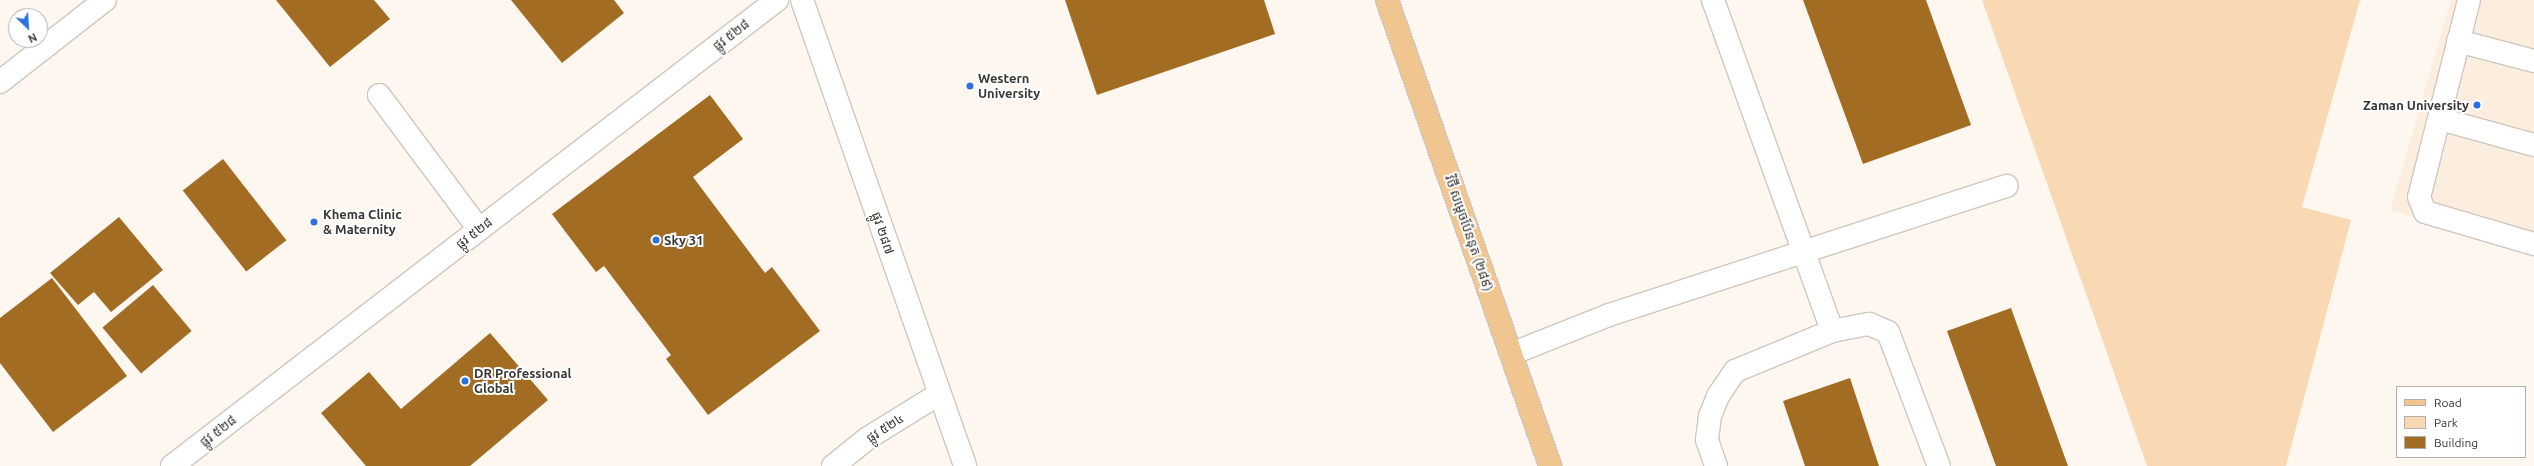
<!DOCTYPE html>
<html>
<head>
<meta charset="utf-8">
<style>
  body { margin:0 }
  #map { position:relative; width:2534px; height:466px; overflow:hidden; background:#fef7f0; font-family:Ubuntu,"Noto Sans Khmer",sans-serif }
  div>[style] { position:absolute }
  .built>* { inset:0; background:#fceedf }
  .green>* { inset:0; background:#f9d8b4 }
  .building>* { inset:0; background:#a36c23; transform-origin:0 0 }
  .roads { filter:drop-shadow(1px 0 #cfc7bf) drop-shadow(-1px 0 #cfc7bf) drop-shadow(0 1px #cfc7bf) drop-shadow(0 -1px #cfc7bf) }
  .minor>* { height:22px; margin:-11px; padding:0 11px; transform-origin:11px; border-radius:11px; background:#fff }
  .major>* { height:22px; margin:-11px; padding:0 11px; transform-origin:11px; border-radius:11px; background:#f0c58f }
  .dots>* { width:11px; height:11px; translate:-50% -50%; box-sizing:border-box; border:2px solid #fff; border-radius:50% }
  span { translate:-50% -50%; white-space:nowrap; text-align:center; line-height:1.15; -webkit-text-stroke:4px #fff; paint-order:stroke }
  .street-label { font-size:13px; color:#3a3734 }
  .poi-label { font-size:13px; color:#3a3734; font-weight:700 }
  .left { translate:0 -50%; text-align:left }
  .right { translate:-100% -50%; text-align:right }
  .legend { position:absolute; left:2396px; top:386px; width:130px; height:72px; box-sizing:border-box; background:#fff; border:1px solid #b0afae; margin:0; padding:5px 7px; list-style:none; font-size:12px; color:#3a3734 }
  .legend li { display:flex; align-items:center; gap:8px; height:20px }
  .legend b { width:20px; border:1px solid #b0afae }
  .north { position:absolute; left:8px; top:8px; width:40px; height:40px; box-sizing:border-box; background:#fff; border:1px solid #b0afae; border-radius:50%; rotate:155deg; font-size:11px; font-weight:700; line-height:16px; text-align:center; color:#3a3734 }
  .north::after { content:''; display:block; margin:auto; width:14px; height:18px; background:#2d71de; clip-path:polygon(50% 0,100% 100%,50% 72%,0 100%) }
</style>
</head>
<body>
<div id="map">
  <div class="built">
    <div style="clip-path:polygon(2451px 0,2534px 0,2534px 253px,2390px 210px)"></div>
  </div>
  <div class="green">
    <div style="clip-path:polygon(1982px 0,2360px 0,2302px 207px,2351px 220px,2286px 466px,2147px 466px)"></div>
  </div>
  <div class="building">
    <div style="clip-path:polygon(276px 0,374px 0,390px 19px,330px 67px)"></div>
    <div style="clip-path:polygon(511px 0,614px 0,624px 13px,562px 63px)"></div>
    <div style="clip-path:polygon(1065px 0,1264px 0,1275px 34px,1097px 95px)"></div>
    <div style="clip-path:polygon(1803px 0,1926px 0,1971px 125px,1863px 164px)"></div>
    <div style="clip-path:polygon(710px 95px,743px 139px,693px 177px,765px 273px,772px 267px,820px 331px,708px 415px,666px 359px,671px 355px,604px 266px,596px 272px,552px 214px)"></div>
    <div style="left:223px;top:159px;width:103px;height:51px;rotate:52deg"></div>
    <div style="clip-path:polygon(119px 217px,163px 270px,111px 312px,94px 292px,78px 305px,50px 273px)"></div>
    <div style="clip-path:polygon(52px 278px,127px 376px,53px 432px,0 363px,0 318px)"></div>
    <div style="left:153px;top:285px;width:60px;height:66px;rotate:50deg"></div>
    <div style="clip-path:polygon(2011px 308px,2068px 466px,1996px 466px,1947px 331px)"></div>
    <div style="clip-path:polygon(490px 333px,548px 400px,470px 466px,366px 466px,321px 413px,369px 372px,401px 409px)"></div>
    <div style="clip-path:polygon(1850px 378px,1879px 466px,1805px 466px,1783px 401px)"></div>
  </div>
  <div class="roads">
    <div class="minor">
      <div style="left:802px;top:0;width:494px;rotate:70.7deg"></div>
      <div style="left:1713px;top:0;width:352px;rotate:70.2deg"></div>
      <div style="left:2469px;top:0;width:203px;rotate:104.2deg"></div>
      <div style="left:2419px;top:197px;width:16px;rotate:68deg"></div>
      <div style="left:2425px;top:212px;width:114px;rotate:16.4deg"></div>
      <div style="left:2458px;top:41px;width:79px;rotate:14.7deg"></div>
      <div style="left:0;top:82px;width:133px;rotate:-38deg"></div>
      <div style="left:379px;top:95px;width:167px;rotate:53.3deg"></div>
      <div style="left:2440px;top:119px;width:98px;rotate:15.5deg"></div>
      <div style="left:1511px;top:354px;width:105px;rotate:-21.7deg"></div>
      <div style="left:1609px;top:315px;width:418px;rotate:-18deg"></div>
      <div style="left:172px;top:466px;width:764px;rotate:-37.61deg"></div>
      <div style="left:833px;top:466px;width:45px;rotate:-38.7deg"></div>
      <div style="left:868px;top:438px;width:84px;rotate:-31.8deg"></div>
      <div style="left:1716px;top:466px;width:28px;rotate:-109deg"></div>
      <div style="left:1707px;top:440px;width:24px;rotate:-83deg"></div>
      <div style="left:1710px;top:416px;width:22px;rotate:-68deg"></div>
      <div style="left:1718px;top:396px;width:30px;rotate:-56deg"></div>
      <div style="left:1735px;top:371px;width:105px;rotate:-22.4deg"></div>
      <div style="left:1832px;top:331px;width:38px;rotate:-11deg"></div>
      <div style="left:1869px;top:324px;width:21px;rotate:23deg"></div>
      <div style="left:1888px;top:332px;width:143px;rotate:69.2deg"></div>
    </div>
    <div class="major">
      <div style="left:1387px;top:0;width:494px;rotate:70.7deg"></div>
    </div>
  </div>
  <div class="dots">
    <div style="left:970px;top:86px;background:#2d71de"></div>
    <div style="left:2477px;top:105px;background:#2d71de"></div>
    <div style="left:314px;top:222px;background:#2d71de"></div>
    <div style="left:656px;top:240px;background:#2d71de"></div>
    <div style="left:465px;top:381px;background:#2d71de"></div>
  </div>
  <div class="street-label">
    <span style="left:731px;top:35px;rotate:-38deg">ផ្លូវ ៥២៨</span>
    <span style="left:474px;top:233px;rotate:-38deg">ផ្លូវ ៥២៨</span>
    <span style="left:883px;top:233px;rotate:71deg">ផ្លូវ ២៨៧</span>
    <span style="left:1469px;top:233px;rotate:71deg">វិថី សម្តេចប៉ែននុត (២៨៩)</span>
    <span style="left:885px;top:428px;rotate:-33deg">ផ្លូវ ៥២៤</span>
    <span style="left:218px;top:431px;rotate:-38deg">ផ្លូវ ៥២៨</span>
  </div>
  <div class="poi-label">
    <span class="left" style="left:978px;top:86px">Western<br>University</span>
    <span class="right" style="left:2469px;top:105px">Zaman University</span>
    <span class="left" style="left:323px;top:222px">Khema Clinic<br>&amp; Maternity</span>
    <span class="left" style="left:664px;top:240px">Sky 31</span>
    <span class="left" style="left:474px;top:381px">DR Professional<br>Global</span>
  </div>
  <ul class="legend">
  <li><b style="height:5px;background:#f0c58f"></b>Road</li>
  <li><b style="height:11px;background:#f9d8b4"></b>Park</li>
  <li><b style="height:11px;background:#a36c23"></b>Building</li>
  </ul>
  <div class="north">N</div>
</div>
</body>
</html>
